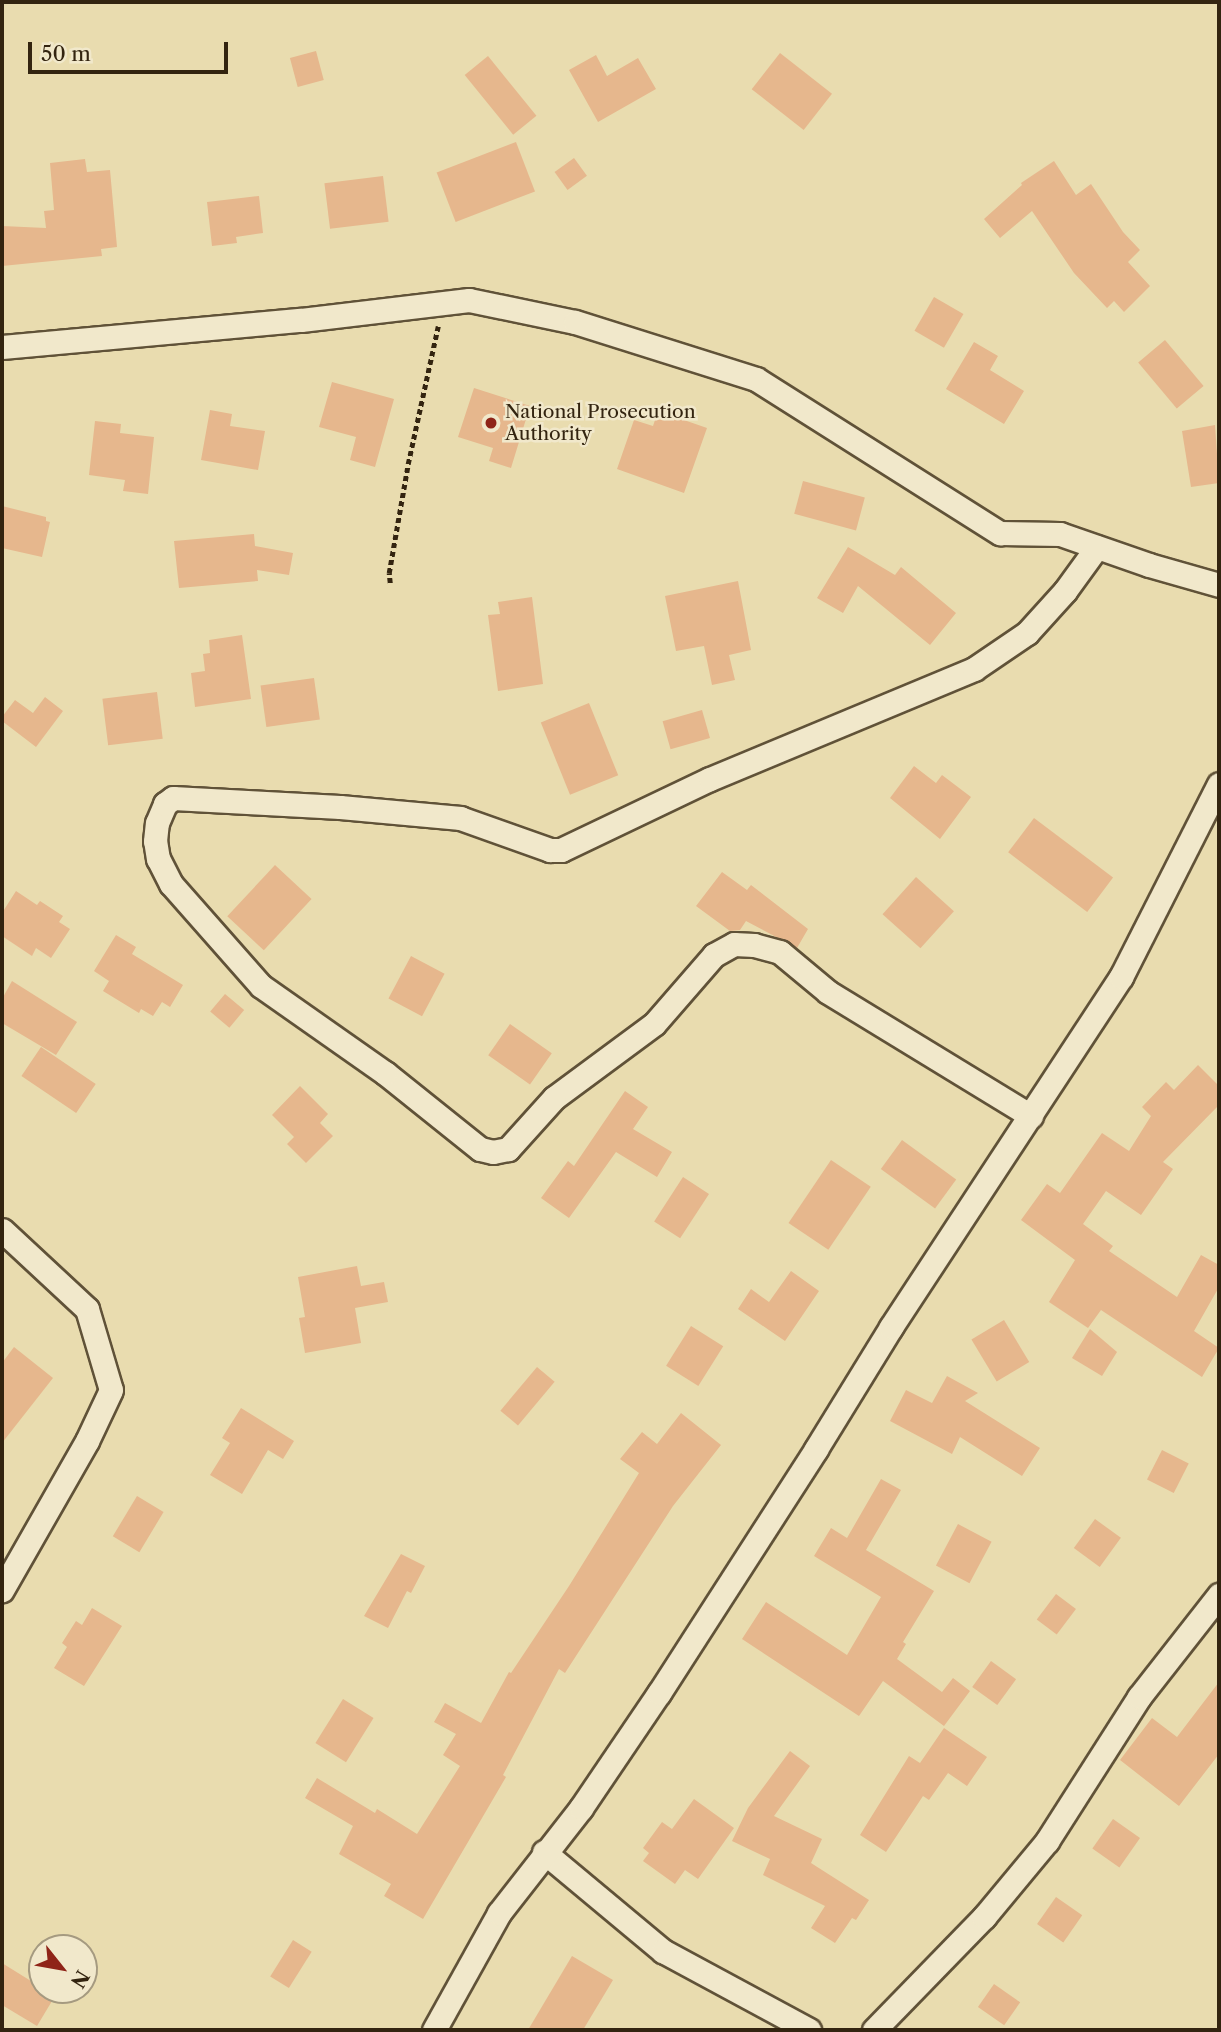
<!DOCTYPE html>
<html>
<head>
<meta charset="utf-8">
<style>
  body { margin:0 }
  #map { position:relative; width:1221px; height:2032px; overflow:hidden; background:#e9dcaf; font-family:"Libre Caslon Text",serif }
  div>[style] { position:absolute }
  .building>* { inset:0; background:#e6b78d; transform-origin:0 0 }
  .path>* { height:4.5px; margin-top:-2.25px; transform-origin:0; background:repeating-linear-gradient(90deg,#332410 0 5px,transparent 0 8.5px) }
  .roads { filter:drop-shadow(2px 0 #605238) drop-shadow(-2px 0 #605238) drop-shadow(0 2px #605238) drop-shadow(0 -2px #605238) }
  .minor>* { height:23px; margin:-11.5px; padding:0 11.5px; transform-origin:11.5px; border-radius:11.5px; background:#f1e8cb }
  .dots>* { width:19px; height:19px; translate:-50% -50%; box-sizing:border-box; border:4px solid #f1e8cb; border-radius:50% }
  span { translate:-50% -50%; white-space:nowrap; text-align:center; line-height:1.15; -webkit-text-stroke:5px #f1e8cb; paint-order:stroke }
  .poi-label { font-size:19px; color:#332410 }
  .left { translate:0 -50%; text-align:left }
  .frame { position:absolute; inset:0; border:4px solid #332410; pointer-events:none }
  .north { position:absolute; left:28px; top:1934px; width:70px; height:70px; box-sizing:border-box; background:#f1e8cb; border:2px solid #a59a80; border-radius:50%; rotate:121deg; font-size:19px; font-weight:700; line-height:28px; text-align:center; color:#332410 }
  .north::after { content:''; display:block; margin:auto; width:24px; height:32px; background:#8f2418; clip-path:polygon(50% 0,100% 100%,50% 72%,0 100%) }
  .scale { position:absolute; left:28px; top:42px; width:200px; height:32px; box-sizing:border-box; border:4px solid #332410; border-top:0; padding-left:9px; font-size:21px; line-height:24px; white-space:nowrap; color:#332410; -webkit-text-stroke:5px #f1e8cb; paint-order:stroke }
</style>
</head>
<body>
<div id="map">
  <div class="building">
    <div style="left:316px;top:51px;width:30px;height:27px;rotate:75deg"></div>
    <div style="left:780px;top:53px;width:66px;height:46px;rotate:38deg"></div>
    <div style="clip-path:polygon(596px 55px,607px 76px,638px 58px,656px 89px,598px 122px,569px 70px)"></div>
    <div style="left:488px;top:56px;width:77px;height:30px;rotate:51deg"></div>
    <div style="left:516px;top:142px;width:53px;height:85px;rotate:69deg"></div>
    <div style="left:574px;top:158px;width:22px;height:24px;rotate:54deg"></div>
    <div style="clip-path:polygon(85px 159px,87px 172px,110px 170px,117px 247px,101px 249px,102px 256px,2px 266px,2px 226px,46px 228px,44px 211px,54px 210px,50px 163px)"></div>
    <div style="clip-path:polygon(1054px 161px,1076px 195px,1091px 184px,1123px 232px,1140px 250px,1128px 262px,1150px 286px,1124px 312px,1114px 301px,1107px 308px,1074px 273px,1032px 211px,1000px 238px,984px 219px,1022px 185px,1021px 183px)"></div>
    <div style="left:383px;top:176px;width:46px;height:59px;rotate:83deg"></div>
    <div style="clip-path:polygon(259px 196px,263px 233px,236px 237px,237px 243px,212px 246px,207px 202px)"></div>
    <div style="left:934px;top:297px;width:34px;height:39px;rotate:30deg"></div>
    <div style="left:1165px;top:340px;width:60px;height:35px;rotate:50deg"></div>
    <div style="clip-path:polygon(974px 342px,998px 356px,990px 370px,1024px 391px,1004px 424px,946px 389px)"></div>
    <div style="clip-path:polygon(332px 382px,394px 399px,375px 467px,350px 460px,356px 437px,319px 427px)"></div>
    <div style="clip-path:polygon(474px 388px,530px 406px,511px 468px,489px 461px,493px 448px,458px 437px)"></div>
    <div style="clip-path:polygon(210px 410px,232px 414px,230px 426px,265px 431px,258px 470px,201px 460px)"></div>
    <div style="clip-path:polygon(658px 411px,707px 428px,684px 493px,617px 469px,634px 420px,653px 426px)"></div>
    <div style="clip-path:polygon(95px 421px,121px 424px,120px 433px,154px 437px,148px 494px,123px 491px,125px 480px,89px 475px)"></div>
    <div style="clip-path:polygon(1215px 425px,1219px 483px,1191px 487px,1182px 431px)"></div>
    <div style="left:803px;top:481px;width:64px;height:34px;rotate:15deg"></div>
    <div style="clip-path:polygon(2px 506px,46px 517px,46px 521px,50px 522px,42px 557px,2px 548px)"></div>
    <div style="clip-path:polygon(254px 534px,255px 546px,293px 553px,289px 575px,257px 570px,258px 581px,179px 588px,174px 541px)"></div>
    <div style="clip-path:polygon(848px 547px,895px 575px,901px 567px,956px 613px,930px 645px,858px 586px,843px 613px,817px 598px)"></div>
    <div style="clip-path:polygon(738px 581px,751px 650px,729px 655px,735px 680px,712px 685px,704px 646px,676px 651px,665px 596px)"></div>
    <div style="clip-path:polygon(532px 597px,543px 684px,498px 691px,488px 615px,500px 614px,498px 602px)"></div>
    <div style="clip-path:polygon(242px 635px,251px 699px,195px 707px,191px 673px,205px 671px,203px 654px,210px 653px,209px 640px)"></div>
    <div style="left:314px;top:678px;width:42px;height:54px;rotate:82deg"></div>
    <div style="left:157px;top:692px;width:47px;height:55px;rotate:83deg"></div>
    <div style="clip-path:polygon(45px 697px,63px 711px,36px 747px,2px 721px,2px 717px,15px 700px,33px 713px)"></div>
    <div style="left:589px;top:703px;width:78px;height:52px;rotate:68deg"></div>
    <div style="left:702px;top:710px;width:29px;height:41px;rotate:74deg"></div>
    <div style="clip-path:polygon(914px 766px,936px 783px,942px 775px,971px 797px,940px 839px,890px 798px)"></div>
    <div style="left:1034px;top:818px;width:99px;height:43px;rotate:37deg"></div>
    <div style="left:275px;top:865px;width:50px;height:70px;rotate:43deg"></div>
    <div style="clip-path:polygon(722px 872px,747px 890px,751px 885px,808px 929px,797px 948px,746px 921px,740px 930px,730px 931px,696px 906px)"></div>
    <div style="left:916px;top:877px;width:51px;height:50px;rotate:42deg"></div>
    <div style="clip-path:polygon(16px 891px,37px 905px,40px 901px,63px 916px,59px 922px,70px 929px,51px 958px,36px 948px,32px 956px,2px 936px,2px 913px)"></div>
    <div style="clip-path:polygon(116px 935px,136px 947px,132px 954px,183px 985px,170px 1007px,162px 1002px,153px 1016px,141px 1009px,139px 1013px,103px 991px,109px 981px,94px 971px)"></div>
    <div style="left:411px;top:956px;width:38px;height:48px;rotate:28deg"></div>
    <div style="clip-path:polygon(12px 981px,77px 1022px,56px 1055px,2px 1023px,2px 999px)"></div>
    <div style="left:225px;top:994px;width:25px;height:23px;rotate:40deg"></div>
    <div style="left:510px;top:1024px;width:51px;height:38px;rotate:35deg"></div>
    <div style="left:41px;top:1047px;width:66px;height:35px;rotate:34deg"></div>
    <div style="clip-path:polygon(1198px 1065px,1219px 1086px,1219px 1105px,1163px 1162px,1173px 1169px,1141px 1215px,1106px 1191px,1083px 1224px,1113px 1246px,1109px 1251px,1177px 1297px,1201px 1255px,1219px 1265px,1219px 1287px,1194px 1331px,1219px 1348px,1202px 1377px,1101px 1310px,1088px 1328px,1049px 1302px,1075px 1260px,1021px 1220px,1047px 1184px,1060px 1193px,1102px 1133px,1129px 1151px,1151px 1116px,1142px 1107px,1166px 1082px,1174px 1090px)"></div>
    <div style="clip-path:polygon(300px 1086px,328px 1114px,320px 1123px,333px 1136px,306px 1163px,287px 1144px,294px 1137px,272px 1115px)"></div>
    <div style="clip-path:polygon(625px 1091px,648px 1107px,633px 1129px,672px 1152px,657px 1177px,616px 1152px,569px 1218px,541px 1198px,568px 1161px,574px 1166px)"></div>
    <div style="left:902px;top:1140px;width:67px;height:36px;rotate:36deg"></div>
    <div style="left:831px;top:1160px;width:48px;height:76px;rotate:34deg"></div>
    <div style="left:683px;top:1177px;width:31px;height:53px;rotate:33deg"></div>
    <div style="clip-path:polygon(357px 1266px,361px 1286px,384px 1282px,388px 1302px,355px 1308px,361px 1343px,305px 1353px,299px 1318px,305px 1317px,298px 1277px)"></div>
    <div style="clip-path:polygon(791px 1271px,819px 1291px,785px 1341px,738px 1309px,751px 1289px,769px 1302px)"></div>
    <div style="left:1004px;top:1320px;width:49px;height:38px;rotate:59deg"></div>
    <div style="left:691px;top:1326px;width:38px;height:47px;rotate:32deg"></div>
    <div style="clip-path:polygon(1090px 1329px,1117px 1352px,1102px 1376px,1072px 1358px)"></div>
    <div style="clip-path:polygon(14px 1347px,53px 1378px,2px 1443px,2px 1363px)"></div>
    <div style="left:537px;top:1367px;width:23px;height:57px;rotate:40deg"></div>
    <div style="clip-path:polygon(947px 1376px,978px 1393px,965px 1401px,1040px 1448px,1022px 1476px,960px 1437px,952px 1454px,890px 1421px,906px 1390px,932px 1403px)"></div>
    <div style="clip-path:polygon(241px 1408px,294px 1441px,283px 1459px,268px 1450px,242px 1494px,210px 1475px,230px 1443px,222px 1438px)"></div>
    <div style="clip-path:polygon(681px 1413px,721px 1445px,673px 1506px,565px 1673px,559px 1669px,503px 1775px,506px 1777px,423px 1919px,384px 1896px,391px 1884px,339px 1854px,353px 1826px,305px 1798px,317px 1778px,375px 1813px,377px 1809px,417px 1834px,460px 1766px,443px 1755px,456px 1734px,434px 1722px,445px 1703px,481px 1723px,509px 1672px,511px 1673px,569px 1586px,639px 1473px,620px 1459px,642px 1432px,657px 1444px)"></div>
    <div style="left:1162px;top:1450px;width:30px;height:33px;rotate:27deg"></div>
    <div style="clip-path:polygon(881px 1479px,901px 1490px,866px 1550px,934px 1591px,903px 1642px,906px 1644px,897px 1659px,942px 1692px,953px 1678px,970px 1691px,944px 1726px,883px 1681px,859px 1716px,742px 1639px,766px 1602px,847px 1655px,881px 1597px,814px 1556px,831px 1528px,847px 1538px)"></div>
    <div style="left:137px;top:1496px;width:31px;height:47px;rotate:31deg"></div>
    <div style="left:1095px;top:1519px;width:32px;height:36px;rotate:36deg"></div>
    <div style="left:958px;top:1524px;width:38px;height:47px;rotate:28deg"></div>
    <div style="clip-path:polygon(401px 1554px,425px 1566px,411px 1593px,407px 1591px,388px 1628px,364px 1616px)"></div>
    <div style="left:1056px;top:1594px;width:25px;height:32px;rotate:37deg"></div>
    <div style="clip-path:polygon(92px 1608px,122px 1626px,84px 1686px,54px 1668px,67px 1647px,62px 1643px,76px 1621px,82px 1625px)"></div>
    <div style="left:991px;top:1661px;width:31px;height:32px;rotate:36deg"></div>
    <div style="clip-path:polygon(1219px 1682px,1219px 1754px,1179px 1806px,1120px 1760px,1152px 1718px,1177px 1737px)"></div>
    <div style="left:343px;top:1699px;width:36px;height:52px;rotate:32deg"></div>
    <div style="clip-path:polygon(944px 1728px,987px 1757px,967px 1786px,948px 1773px,929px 1800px,923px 1796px,886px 1852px,860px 1835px,909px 1756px,920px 1763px)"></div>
    <div style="clip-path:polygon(790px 1751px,810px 1766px,774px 1816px,822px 1839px,811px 1863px,869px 1900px,856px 1920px,852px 1918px,835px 1943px,811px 1928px,825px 1906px,763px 1875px,770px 1859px,732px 1841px,748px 1808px)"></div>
    <div style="clip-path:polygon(694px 1799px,734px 1828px,698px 1879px,685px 1870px,675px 1884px,643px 1861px,649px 1853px,643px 1848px,662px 1822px,672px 1829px)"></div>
    <div style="left:1113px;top:1819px;width:33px;height:36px;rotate:35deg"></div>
    <div style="left:1056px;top:1897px;width:32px;height:33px;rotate:35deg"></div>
    <div style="left:293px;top:1940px;width:22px;height:43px;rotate:32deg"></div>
    <div style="clip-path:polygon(572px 1956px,613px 1980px,583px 2030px,528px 2030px)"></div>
    <div style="clip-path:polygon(2px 1963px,55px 1996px,37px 2026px,2px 2005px)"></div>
    <div style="left:994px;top:1984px;width:32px;height:28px;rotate:35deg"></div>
  </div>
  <div class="path">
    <div style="left:390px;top:583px;width:10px;rotate:-96deg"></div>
    <div style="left:389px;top:573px;width:111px;rotate:-80.1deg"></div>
    <div style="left:408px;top:464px;width:141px;rotate:-77.7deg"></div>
  </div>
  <div class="roads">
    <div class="minor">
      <div style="left:2px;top:347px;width:300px;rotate:-5.2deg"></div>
      <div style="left:301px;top:320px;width:169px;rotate:-6.8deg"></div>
      <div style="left:469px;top:300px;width:108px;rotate:11.7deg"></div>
      <div style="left:575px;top:322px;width:190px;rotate:17.5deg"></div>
      <div style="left:756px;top:379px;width:289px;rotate:32.3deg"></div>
      <div style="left:1000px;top:533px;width:60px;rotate:1deg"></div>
      <div style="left:1060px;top:534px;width:94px;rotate:19.2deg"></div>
      <div style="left:1149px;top:565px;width:73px;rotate:15.9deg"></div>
      <div style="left:1031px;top:1116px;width:238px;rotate:-148.6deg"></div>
      <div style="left:828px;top:992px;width:62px;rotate:-140.2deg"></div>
      <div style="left:780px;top:952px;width:27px;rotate:-165deg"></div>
      <div style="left:754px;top:945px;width:20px;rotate:-177deg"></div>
      <div style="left:734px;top:944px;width:23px;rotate:151deg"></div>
      <div style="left:714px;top:955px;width:91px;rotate:131deg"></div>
      <div style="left:654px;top:1024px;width:124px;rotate:143.5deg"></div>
      <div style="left:554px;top:1098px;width:69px;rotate:132deg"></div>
      <div style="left:508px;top:1149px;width:15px;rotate:169deg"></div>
      <div style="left:493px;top:1152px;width:13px;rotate:-167deg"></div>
      <div style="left:480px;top:1149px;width:122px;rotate:-141.3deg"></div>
      <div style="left:385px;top:1073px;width:151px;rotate:-144.9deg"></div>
      <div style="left:261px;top:986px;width:136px;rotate:-131.4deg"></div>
      <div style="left:171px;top:884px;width:28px;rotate:-117deg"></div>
      <div style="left:158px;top:859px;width:18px;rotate:-99deg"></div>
      <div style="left:155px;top:841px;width:18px;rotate:-84deg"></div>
      <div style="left:157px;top:823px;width:21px;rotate:-67deg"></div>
      <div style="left:165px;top:804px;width:10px;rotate:-37deg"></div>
      <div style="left:173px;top:798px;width:167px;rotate:3.1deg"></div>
      <div style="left:340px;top:807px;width:121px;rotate:5.2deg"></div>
      <div style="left:460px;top:818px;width:96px;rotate:19.6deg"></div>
      <div style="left:550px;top:850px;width:11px"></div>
      <div style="left:561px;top:850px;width:165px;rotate:-25.5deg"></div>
      <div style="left:710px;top:779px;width:286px;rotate:-22.6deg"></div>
      <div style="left:974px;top:669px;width:64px;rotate:-34.2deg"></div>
      <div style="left:1027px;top:633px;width:57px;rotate:-47.9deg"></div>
      <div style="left:1065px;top:591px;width:54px;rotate:-54deg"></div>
      <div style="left:2px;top:1230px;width:116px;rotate:42.9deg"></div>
      <div style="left:87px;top:1309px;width:84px;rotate:73.5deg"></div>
      <div style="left:111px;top:1390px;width:56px;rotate:115.2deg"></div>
      <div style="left:87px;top:1441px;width:172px;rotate:119.7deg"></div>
      <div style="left:544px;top:1852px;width:155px;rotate:39.8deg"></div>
      <div style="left:663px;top:1951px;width:166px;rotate:28.4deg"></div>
      <div style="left:434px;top:2030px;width:134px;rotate:-60.9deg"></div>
      <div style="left:499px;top:1913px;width:133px;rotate:-52deg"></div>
      <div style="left:581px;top:1808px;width:139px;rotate:-55.9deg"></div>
      <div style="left:659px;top:1693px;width:290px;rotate:-57.2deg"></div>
      <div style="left:816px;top:1449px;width:143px;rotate:-58.4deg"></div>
      <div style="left:891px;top:1327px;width:419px;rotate:-56.7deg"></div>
      <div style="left:1121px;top:977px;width:216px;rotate:-63.1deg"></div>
      <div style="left:874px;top:2030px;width:158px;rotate:-45.8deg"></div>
      <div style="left:984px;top:1917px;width:99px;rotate:-50.3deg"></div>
      <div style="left:1047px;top:1841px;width:171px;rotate:-57.4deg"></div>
      <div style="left:1139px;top:1697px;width:130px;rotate:-51.9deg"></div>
    </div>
  </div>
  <div class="dots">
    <div style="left:491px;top:423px;background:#8f2418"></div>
  </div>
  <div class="poi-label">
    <span class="left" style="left:505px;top:423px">National Prosecution<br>Authority</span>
  </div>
  <div class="frame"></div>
  <div class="north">N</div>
  <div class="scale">50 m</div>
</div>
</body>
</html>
